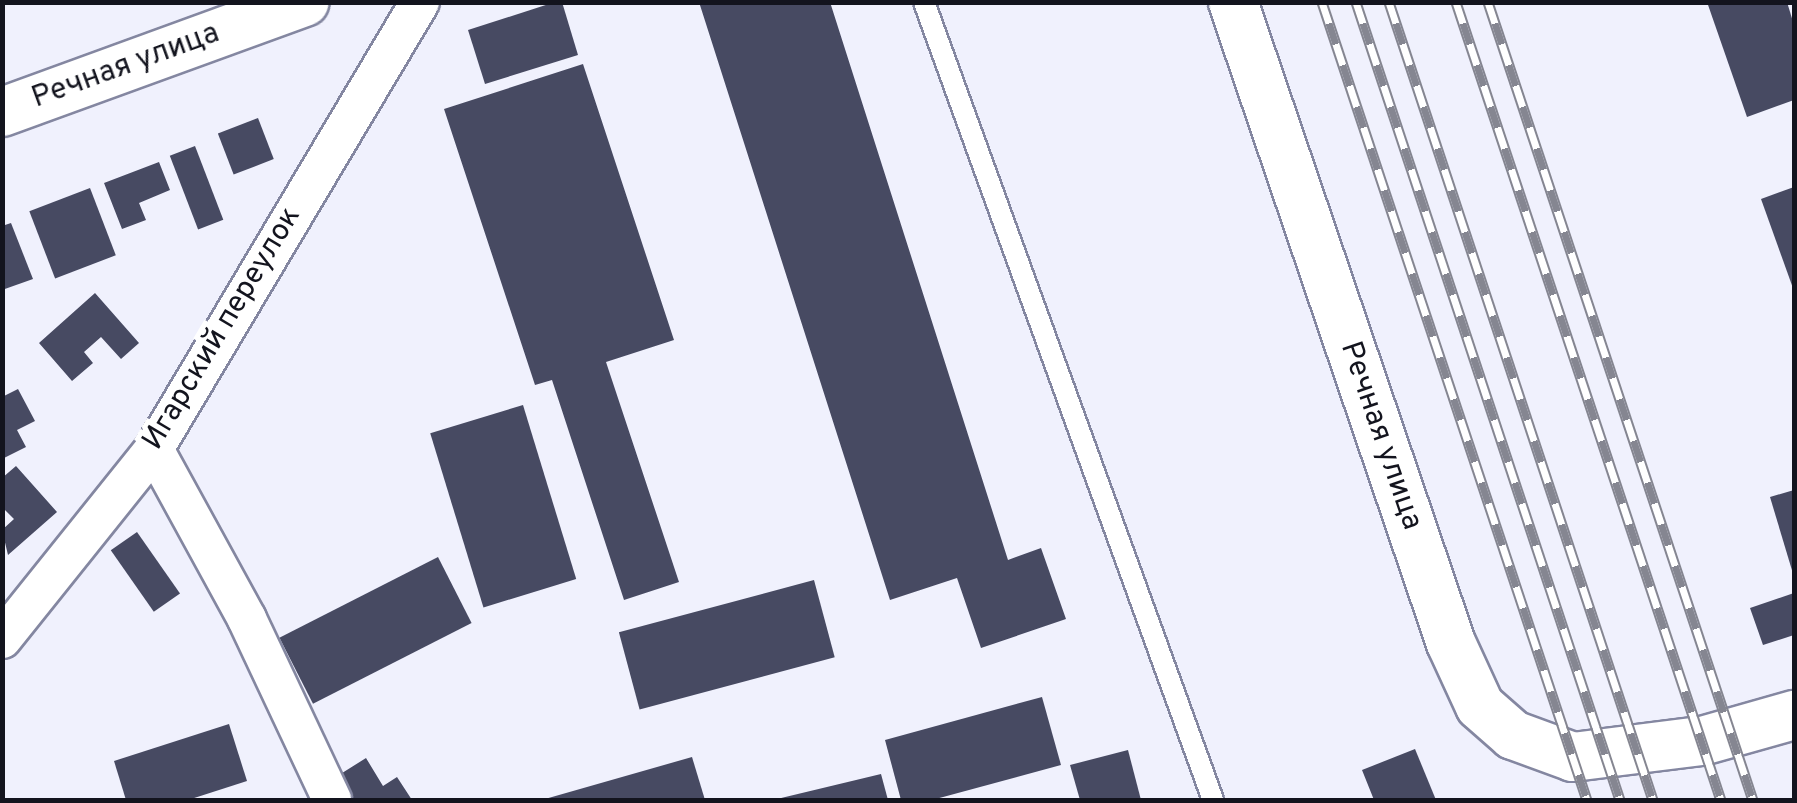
<!DOCTYPE html>
<html>
<head>
<meta charset="utf-8">
<style>
  body { margin:0 }
  #map { position:relative; width:1797px; height:803px; overflow:hidden; background:#f0f1fd; font-family:Overpass,sans-serif }
  div>[style] { position:absolute }
  .building>* { inset:0; background:#474a62; transform-origin:0 0 }
  .roads { filter:drop-shadow(2px 0 #8487a1) drop-shadow(-2px 0 #8487a1) drop-shadow(0 2px #8487a1) drop-shadow(0 -2px #8487a1) }
  .service>* { height:20px; margin:-10px; padding:0 10px; transform-origin:10px; border-radius:10px; background:#fff }
  .minor>* { height:38px; margin:-19px; padding:0 19px; transform-origin:19px; border-radius:19px; background:#fff }
  .tertiary>* { height:48px; margin:-24px; padding:0 24px; transform-origin:24px; border-radius:24px; background:#fff }
  .rail>* { height:11px; margin-top:-5.5px; transform-origin:0; background:repeating-linear-gradient(90deg,#fff 0 22px,#858691 0 44px); box-sizing:border-box; border-block:2px solid #858691 }
  span { translate:-50% -50%; white-space:nowrap; text-align:center; line-height:1.15; -webkit-text-stroke:10px #fff; paint-order:stroke }
  .street-label { font-size:30px; color:#13141e }
  .frame { position:absolute; inset:0; border:5px solid #13141e; pointer-events:none }
</style>
</head>
<body>
<div id="map">
  <div class="building">
    <div style="clip-path:polygon(555px 2px,562px 2px,578px 55px,485px 84px,468px 30px)"></div>
    <div style="clip-path:polygon(699px 2px,830px 2px,1008px 560px,1041px 548px,1066px 619px,981px 648px,957px 578px,890px 600px)"></div>
    <div style="clip-path:polygon(1707px 2px,1787px 2px,1794px 25px,1794px 100px,1747px 117px)"></div>
    <div style="clip-path:polygon(583px 64px,674px 340px,606px 362px,679px 582px,624px 600px,552px 380px,535px 385px,444px 109px)"></div>
    <div style="left:258px;top:118px;width:44px;height:43px;rotate:69deg"></div>
    <div style="left:195px;top:146px;width:79px;height:27px;rotate:69deg"></div>
    <div style="clip-path:polygon(159px 162px,170px 190px,139px 203px,146px 220px,122px 229px,104px 183px)"></div>
    <div style="clip-path:polygon(1794px 187px,1794px 291px,1761px 199px)"></div>
    <div style="left:90px;top:188px;width:72px;height:65px;rotate:69deg"></div>
    <div style="clip-path:polygon(11px 223px,33px 279px,2px 290px,2px 226px)"></div>
    <div style="clip-path:polygon(95px 293px,139px 343px,121px 359px,101px 337px,84px 352px,93px 363px,72px 381px,39px 343px)"></div>
    <div style="clip-path:polygon(18px 389px,35px 421px,17px 430px,26px 447px,2px 459px,2px 397px)"></div>
    <div style="left:523px;top:405px;width:182px;height:97px;rotate:73deg"></div>
    <div style="clip-path:polygon(16px 466px,57px 512px,8px 555px,2px 530px,14px 519px,2px 507px,2px 478px)"></div>
    <div style="clip-path:polygon(1794px 490px,1794px 577px,1770px 497px)"></div>
    <div style="left:137px;top:532px;width:75px;height:32px;rotate:55deg"></div>
    <div style="left:438px;top:557px;width:74px;height:178px;rotate:63deg"></div>
    <div style="left:814px;top:580px;width:80px;height:202px;rotate:75deg"></div>
    <div style="clip-path:polygon(1794px 593px,1794px 635px,1763px 645px,1750px 608px)"></div>
    <div style="clip-path:polygon(1042px 697px,1061px 765px,932px 800px,901px 800px,885px 740px)"></div>
    <div style="clip-path:polygon(229px 724px,247px 781px,188px 800px,126px 800px,114px 761px)"></div>
    <div style="clip-path:polygon(1415px 749px,1436px 800px,1374px 800px,1362px 770px)"></div>
    <div style="clip-path:polygon(1128px 750px,1141px 800px,1080px 800px,1070px 765px)"></div>
    <div style="clip-path:polygon(692px 757px,705px 800px,545px 800px,545px 799px)"></div>
    <div style="clip-path:polygon(366px 758px,383px 786px,397px 777px,412px 800px,344px 800px,331px 780px)"></div>
    <div style="clip-path:polygon(881px 774px,888px 800px,777px 800px,777px 799px)"></div>
  </div>
  <div class="roads">
    <div class="service">
      <div style="left:924px;top:2px;width:849px;rotate:70.09deg"></div>
    </div>
    <div class="minor">
      <div style="left:154px;top:449px;width:194px;rotate:61.3deg"></div>
      <div style="left:247px;top:619px;width:200px;rotate:64.8deg"></div>
      <div style="left:2px;top:639px;width:243px;rotate:-51.3deg"></div>
      <div style="left:154px;top:449px;width:520px;rotate:-59.24deg"></div>
    </div>
    <div class="tertiary">
      <div style="left:1233px;top:2px;width:677px;rotate:71.22deg"></div>
      <div style="left:1451px;top:643px;width:69px;rotate:65.3deg"></div>
      <div style="left:1480px;top:706px;width:44px;rotate:41.3deg"></div>
      <div style="left:1513px;top:735px;width:64px;rotate:20.1deg"></div>
      <div style="left:1573px;top:757px;width:130px;rotate:-7.1deg"></div>
      <div style="left:1702px;top:741px;width:96px;rotate:-15.8deg"></div>
      <div style="left:2px;top:112px;width:322px;rotate:-20deg"></div>
    </div>
  </div>
  <div class="rail">
    <div style="left:1322px;top:2px;width:841px;rotate:71.63deg"></div>
    <div style="left:1356px;top:2px;width:841px;rotate:71.69deg"></div>
    <div style="left:1389px;top:2px;width:841px;rotate:71.69deg"></div>
    <div style="left:1456px;top:2px;width:841px;rotate:71.63deg"></div>
    <div style="left:1488px;top:2px;width:841px;rotate:71.63deg"></div>
  </div>
  <div class="street-label">
    <span style="left:126px;top:67px;rotate:-20deg">Речная улица</span>
    <span style="left:223px;top:329px;rotate:-59deg">Игарский переулок</span>
    <span style="left:1380px;top:436px;rotate:71deg">Речная улица</span>
  </div>
  <div class="frame"></div>
</div>
</body>
</html>
